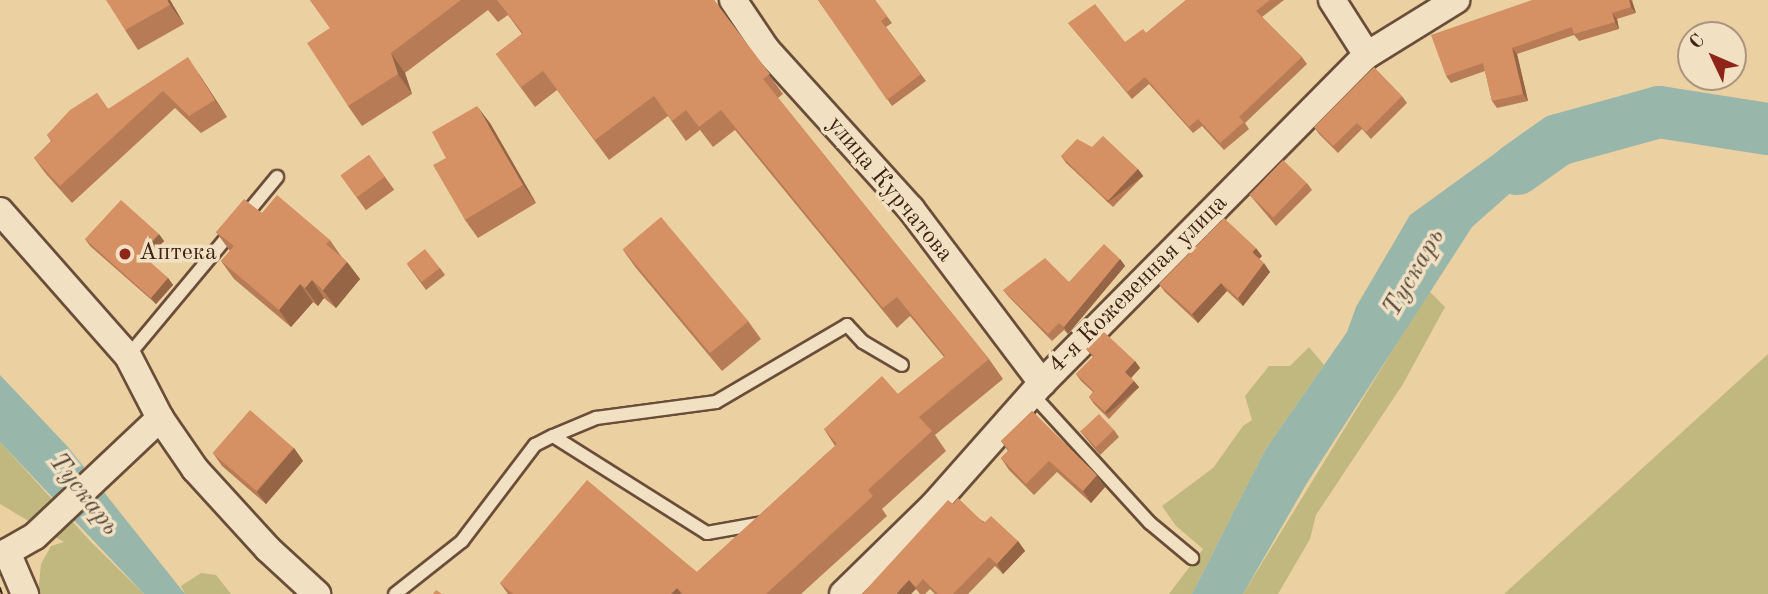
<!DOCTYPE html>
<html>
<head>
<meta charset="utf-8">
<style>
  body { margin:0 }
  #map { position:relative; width:1768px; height:594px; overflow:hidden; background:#ebd0a2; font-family:"Old Standard TT",serif }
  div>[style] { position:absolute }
  .green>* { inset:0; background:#c0b87f }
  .water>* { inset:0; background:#98b6aa }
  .river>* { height:52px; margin:-26px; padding:0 26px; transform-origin:26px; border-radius:26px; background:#98b6aa }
  .roads { filter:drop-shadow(2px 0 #6a4e39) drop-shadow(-2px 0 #6a4e39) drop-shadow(0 2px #6a4e39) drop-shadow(0 -2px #6a4e39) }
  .service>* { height:12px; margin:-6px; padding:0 6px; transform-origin:6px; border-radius:6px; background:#f2e0c3 }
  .minor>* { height:26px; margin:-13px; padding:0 13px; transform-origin:13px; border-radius:13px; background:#f2e0c3 }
  .tram>* { height:2px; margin:-1px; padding:0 1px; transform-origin:1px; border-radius:1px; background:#3f2316 }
  .wall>* { inset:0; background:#b77c56; transform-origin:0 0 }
  .shaded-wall>* { inset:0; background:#956546; transform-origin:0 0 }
  .building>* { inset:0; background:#d59064; transform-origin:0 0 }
  .dots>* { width:19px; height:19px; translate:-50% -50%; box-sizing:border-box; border:4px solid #f2e0c3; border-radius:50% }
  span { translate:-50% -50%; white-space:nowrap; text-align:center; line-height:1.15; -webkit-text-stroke:7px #f2e0c3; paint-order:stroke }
  .street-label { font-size:24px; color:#3f2316 }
  .poi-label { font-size:24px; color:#3f2316 }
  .left { translate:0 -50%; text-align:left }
  .water-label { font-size:26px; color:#55483b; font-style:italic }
  .north { position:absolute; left:1677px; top:21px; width:70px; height:70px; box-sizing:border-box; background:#f2e0c3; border:2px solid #aa947e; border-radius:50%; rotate:314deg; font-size:19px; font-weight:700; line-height:28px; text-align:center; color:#3f2316 }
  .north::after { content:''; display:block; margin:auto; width:24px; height:32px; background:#8f2418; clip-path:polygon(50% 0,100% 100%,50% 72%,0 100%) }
</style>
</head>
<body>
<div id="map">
  <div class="green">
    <div style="clip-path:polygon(1429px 291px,1445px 307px,1403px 384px,1316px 515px,1310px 539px,1278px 594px,1243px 594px)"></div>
    <div style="clip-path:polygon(1309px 347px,1324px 365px,1265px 450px,1192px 594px,1169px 594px,1203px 549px,1176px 526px,1162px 506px,1213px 468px,1243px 426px,1252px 420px,1245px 396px,1269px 366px,1290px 366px)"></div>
    <div style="clip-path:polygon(1768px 354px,1768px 594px,1504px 594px)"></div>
    <div style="clip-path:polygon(0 442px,91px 542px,144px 594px,38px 594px,41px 564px,51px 546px,64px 542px,0 504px)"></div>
    <div style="clip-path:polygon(201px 573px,216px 575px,231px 594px,185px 594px,181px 586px)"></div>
  </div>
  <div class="water">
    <div style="clip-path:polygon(1629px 96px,1694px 107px,1707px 119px,1728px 123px,1751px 106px,1768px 110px,1768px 141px,1638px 117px,1577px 134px,1472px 227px,1307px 483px,1243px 594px,1192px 594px,1265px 450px,1347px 332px,1356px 307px,1410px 215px,1540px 121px)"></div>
    <div style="clip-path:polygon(0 375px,68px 447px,185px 594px,144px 594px,0 442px)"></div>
  </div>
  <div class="river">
    <div style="left:1517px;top:169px;width:50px;rotate:-35.3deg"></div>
    <div style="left:1558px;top:140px;width:105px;rotate:-15.5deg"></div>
    <div style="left:1659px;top:112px;width:110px;rotate:8.9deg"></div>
  </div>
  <div class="roads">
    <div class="service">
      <div style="left:244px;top:217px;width:52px;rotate:-50.5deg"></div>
      <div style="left:128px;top:356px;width:163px;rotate:-50.2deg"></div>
      <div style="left:1033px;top:395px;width:173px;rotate:47.6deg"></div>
      <div style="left:1150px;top:523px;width:55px;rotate:39.8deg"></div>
      <div style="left:553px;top:436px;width:47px;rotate:-22.7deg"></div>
      <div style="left:596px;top:418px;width:121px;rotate:-7.6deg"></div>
      <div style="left:716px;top:402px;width:152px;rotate:-30.4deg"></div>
      <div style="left:847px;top:325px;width:23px;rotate:47deg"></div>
      <div style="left:863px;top:342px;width:45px;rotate:30.5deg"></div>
      <div style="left:395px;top:594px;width:85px;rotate:-38.3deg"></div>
      <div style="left:462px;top:541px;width:121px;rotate:-52.8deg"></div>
      <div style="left:535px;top:445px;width:20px;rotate:-27deg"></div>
      <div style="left:553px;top:436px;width:182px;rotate:32.2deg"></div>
      <div style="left:707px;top:533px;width:57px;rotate:-10.1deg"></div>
    </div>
    <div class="minor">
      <div style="left:733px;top:0;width:59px;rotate:56deg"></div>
      <div style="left:766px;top:49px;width:216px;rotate:47.8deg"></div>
      <div style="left:911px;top:209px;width:218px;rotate:53deg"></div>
      <div style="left:1332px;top:0;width:65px;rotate:57.5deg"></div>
      <div style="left:0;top:211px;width:193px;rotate:48.6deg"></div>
      <div style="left:128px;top:356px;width:70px;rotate:62.7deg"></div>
      <div style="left:160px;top:418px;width:62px;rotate:55.5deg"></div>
      <div style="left:195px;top:469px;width:108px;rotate:47.6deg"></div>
      <div style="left:268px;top:549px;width:67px;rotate:42.6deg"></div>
      <div style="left:7px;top:552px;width:46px;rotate:66.8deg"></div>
      <div style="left:0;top:556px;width:40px;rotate:-29.7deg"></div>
      <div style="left:35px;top:536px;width:172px;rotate:-43.3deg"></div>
      <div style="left:843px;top:594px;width:127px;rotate:-44.4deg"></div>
      <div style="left:934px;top:505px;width:163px;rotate:-48.5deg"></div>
      <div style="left:1042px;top:383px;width:462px;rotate:-45.3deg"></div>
      <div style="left:1367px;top:55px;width:105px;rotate:-31.7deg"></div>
    </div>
  </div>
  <div class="tram">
    <div style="left:0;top:588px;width:6px;rotate:72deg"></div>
  </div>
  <div class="wall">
    <div style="clip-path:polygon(170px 0,184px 24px,138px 50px,125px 30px)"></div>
    <div style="clip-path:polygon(310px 0,714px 0,783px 94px,778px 98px,989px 359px,1003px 379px,935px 435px,946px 451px,882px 509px,887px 516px,801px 594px,508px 594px,500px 583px,697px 572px,835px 446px,824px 429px,898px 394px,944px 357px,910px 316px,897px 328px,735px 130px,713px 147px,700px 130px,686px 141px,668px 116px,609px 160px,557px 90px,535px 107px,496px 54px,522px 34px,508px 15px,498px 22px,488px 10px,405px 73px,412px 94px,362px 126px,348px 106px,330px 28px)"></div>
    <div style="clip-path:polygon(818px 0,875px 0,892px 23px,886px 27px,926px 81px,892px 106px)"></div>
    <div style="clip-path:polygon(1186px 0,1284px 0,1262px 17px,1302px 57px,1307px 64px,1245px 123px,1249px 129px,1224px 150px,1202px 126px,1193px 133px,1149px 84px,1132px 99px,1068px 23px,1125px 42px,1146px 33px)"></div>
    <div style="clip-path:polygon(1532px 0,1633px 0,1632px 1px,1636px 13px,1617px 19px,1619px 29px,1579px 41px,1574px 35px,1517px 54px,1528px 101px,1497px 108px,1492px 101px,1485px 71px,1451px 83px,1446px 76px)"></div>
    <div style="clip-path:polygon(199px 74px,227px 117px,201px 133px,175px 108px,72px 203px,46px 174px,34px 158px,51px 141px,47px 135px,97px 93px,108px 109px)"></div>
    <div style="clip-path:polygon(1402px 96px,1407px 103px,1371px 139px,1362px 129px,1338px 153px,1319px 134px,1314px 127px)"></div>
    <div style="clip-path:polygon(490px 123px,536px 203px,478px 238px,465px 220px,446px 158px)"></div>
    <div style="clip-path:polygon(1092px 147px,1138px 169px,1143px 176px,1113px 207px,1066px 163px,1061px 156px)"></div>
    <div style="left:369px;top:155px;width:43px;height:35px;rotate:54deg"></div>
    <div style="clip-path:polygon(1307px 183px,1312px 190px,1276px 226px,1249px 194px)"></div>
    <div style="clip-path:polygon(262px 213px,330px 240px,341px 256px,347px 262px,360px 279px,336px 308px,324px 298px,318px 306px,313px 302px,291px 327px,234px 279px,221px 261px,230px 251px,216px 232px)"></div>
    <div style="clip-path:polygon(85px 239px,164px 241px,147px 260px,168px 278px,173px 285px,156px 304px,90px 246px)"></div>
    <div style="clip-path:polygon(623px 250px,748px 321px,761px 339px,722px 371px,636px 268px)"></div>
    <div style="clip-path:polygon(1262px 256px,1259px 259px,1270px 272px,1243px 306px,1227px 291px,1198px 323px,1165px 292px,1159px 284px)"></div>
    <div style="clip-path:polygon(1120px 259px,1125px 266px,1068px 334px,1064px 330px,1052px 341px,1008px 296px,1003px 290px,1069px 282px)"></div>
    <div style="clip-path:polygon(407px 264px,440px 268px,445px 275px,426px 290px)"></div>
    <div style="clip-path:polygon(1086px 349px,1135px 361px,1140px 368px,1131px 378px,1139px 387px,1109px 419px,1094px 404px,1089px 397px,1093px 392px,1081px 381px,1076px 374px,1093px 357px)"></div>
    <div style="clip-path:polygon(1032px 411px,1105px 487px,1091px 503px,1057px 472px,1034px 495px,1009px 470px,1001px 458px,1008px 451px,1001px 441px)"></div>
    <div style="clip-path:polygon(1114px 430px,1119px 437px,1100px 455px,1080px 431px)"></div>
    <div style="clip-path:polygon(294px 448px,303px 461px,266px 504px,222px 466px,213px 453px)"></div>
    <div style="clip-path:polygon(953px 504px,1018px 541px,1025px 551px,1003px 574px,995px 566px,968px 594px,935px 594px,930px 589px,925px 594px,920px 594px,916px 589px,862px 594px)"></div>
  </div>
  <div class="shaded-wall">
    <div style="clip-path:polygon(167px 0,170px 0,184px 24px,170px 5px)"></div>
    <div style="clip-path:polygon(1629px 0,1632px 1px,1636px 13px,1631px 7px)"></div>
    <div style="clip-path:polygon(1612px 13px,1617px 19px,1619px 29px,1615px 22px)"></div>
    <div style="clip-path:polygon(1512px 48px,1517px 54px,1528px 101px,1523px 94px)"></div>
    <div style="clip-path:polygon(391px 53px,405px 73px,412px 94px,398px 74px)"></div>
    <div style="clip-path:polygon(188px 57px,199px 74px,227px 117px,215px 100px)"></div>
    <div style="clip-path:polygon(477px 106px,490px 123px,536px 203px,523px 185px)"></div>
    <div style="left:1138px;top:169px;width:9px;height:44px;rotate:54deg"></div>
    <div style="left:159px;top:234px;width:9px;height:27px;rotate:54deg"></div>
    <div style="clip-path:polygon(1256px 248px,1262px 256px,1258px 260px,1252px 252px)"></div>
    <div style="clip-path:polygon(1120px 259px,1125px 266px,1068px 334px,1064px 327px)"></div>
    <div style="clip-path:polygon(347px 262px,360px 279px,336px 308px,323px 290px)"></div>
    <div style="clip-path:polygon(1264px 263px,1270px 272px,1243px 306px,1238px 298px)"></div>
    <div style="clip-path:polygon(168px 278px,173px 285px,156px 304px,151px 298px)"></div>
    <div style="clip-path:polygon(312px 280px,324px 298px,318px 306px,305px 288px)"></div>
    <div style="clip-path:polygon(1221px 283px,1227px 291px,1198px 323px,1192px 314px)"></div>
    <div style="clip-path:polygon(300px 284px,313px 302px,291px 327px,279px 310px)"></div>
    <div style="clip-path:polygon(1135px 361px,1140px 368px,1130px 379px,1125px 372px)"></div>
    <div style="left:1134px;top:381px;width:8px;height:42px;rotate:50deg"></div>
    <div style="clip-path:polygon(294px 448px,303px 461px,266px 504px,257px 492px)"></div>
    <div style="clip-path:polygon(1097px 475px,1105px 487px,1091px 503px,1083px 491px)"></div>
    <div style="clip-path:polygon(1018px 541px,1025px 551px,1003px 574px,997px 564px)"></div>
    <div style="clip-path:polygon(909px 580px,916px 589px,911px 594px,896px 594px)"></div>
    <div style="clip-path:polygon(677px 588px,681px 594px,671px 594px)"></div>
  </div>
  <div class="building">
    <div style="clip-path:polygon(106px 0,167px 0,170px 5px,125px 30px)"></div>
    <div style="clip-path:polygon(310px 0,461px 0,391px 53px,398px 74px,348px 106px,307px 43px,330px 28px)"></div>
    <div style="clip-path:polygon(497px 0,714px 0,770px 74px,763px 79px,989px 359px,919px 417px,932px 431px,868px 490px,873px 496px,766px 594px,683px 594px,677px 588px,671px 594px,513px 594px,500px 583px,587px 480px,697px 572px,837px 444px,824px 429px,882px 376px,898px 394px,945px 356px,897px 297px,883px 308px,721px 110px,699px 127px,686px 110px,672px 121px,654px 96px,595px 140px,543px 71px,521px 87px,496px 54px,523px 33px)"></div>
    <div style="clip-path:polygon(818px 0,875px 0,887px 16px,881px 21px,921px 74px,887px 100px)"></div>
    <div style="clip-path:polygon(1186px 0,1270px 0,1256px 11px,1302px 57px,1239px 117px,1244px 122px,1220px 143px,1198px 119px,1189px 127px,1145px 77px,1127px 92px,1068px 23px,1095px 4px,1125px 42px,1143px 29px,1146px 33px)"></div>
    <div style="clip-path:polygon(1532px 0,1629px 0,1631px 7px,1612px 13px,1615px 22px,1574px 34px,1572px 27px,1512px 48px,1523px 94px,1492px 101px,1483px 63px,1446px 76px,1431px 35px)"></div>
    <div style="clip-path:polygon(188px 57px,215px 100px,189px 116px,163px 91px,60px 186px,34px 158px,52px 141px,47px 135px,70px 110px,97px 93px,108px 109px)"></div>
    <div style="clip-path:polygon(1374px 67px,1402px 96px,1366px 132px,1357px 123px,1333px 146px,1314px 127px)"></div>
    <div style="clip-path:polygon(477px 106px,523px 185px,465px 220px,433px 165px,446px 158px,432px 132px)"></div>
    <div style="clip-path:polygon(1103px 136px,1138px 169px,1108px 201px,1061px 156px,1077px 139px,1092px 147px)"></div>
    <div style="left:369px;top:155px;width:27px;height:35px;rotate:54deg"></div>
    <div style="left:1283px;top:160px;width:33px;height:48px;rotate:44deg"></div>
    <div style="clip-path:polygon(277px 195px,330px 240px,326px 244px,347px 262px,323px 290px,312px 280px,305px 288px,300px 284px,279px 310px,221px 261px,234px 246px,216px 232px,244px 199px,262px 213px)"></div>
    <div style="clip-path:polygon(121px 200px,159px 234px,141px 254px,168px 278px,151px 298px,85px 239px)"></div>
    <div style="left:661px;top:217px;width:136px;height:50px;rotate:50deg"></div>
    <div style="clip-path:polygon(1224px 218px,1256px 248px,1252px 252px,1264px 263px,1238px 298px,1221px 283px,1192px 314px,1159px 284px)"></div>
    <div style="clip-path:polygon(1104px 244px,1120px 259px,1064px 327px,1059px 323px,1048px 334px,1003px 290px,1045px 258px,1069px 282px)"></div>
    <div style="left:425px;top:249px;width:24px;height:23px;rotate:52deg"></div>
    <div style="clip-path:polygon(1104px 332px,1135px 361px,1125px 372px,1134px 381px,1105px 412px,1089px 397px,1094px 391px,1076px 374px,1094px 356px,1086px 349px)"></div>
    <div style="left:250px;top:410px;width:58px;height:57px;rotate:41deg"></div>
    <div style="clip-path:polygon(1032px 411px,1097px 475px,1083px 491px,1049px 461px,1026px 484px,1001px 458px,1009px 450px,1001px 441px)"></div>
    <div style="left:1099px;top:414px;width:22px;height:25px;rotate:47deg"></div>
    <div style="clip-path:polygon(958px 498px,984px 523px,991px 516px,1018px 541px,997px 564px,989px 557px,953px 594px,938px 594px,923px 579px,916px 587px,909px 580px,896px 594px,862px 594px,948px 500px,953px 504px)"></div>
    <div style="clip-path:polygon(436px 590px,442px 594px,433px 594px)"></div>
  </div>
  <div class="dots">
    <div style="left:125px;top:254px;background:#8f2418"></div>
  </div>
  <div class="street-label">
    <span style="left:889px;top:190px;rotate:50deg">улица Курчатова</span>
    <span style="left:1139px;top:285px;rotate:-45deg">4-я Кожевенная улица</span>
  </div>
  <div class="poi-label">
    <span class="left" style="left:139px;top:254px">Аптека</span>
  </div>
  <div class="water-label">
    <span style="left:1415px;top:273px;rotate:-60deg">Тускарь</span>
    <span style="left:83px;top:495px;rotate:52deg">Тускарь</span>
  </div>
  <div class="north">С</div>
</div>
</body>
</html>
